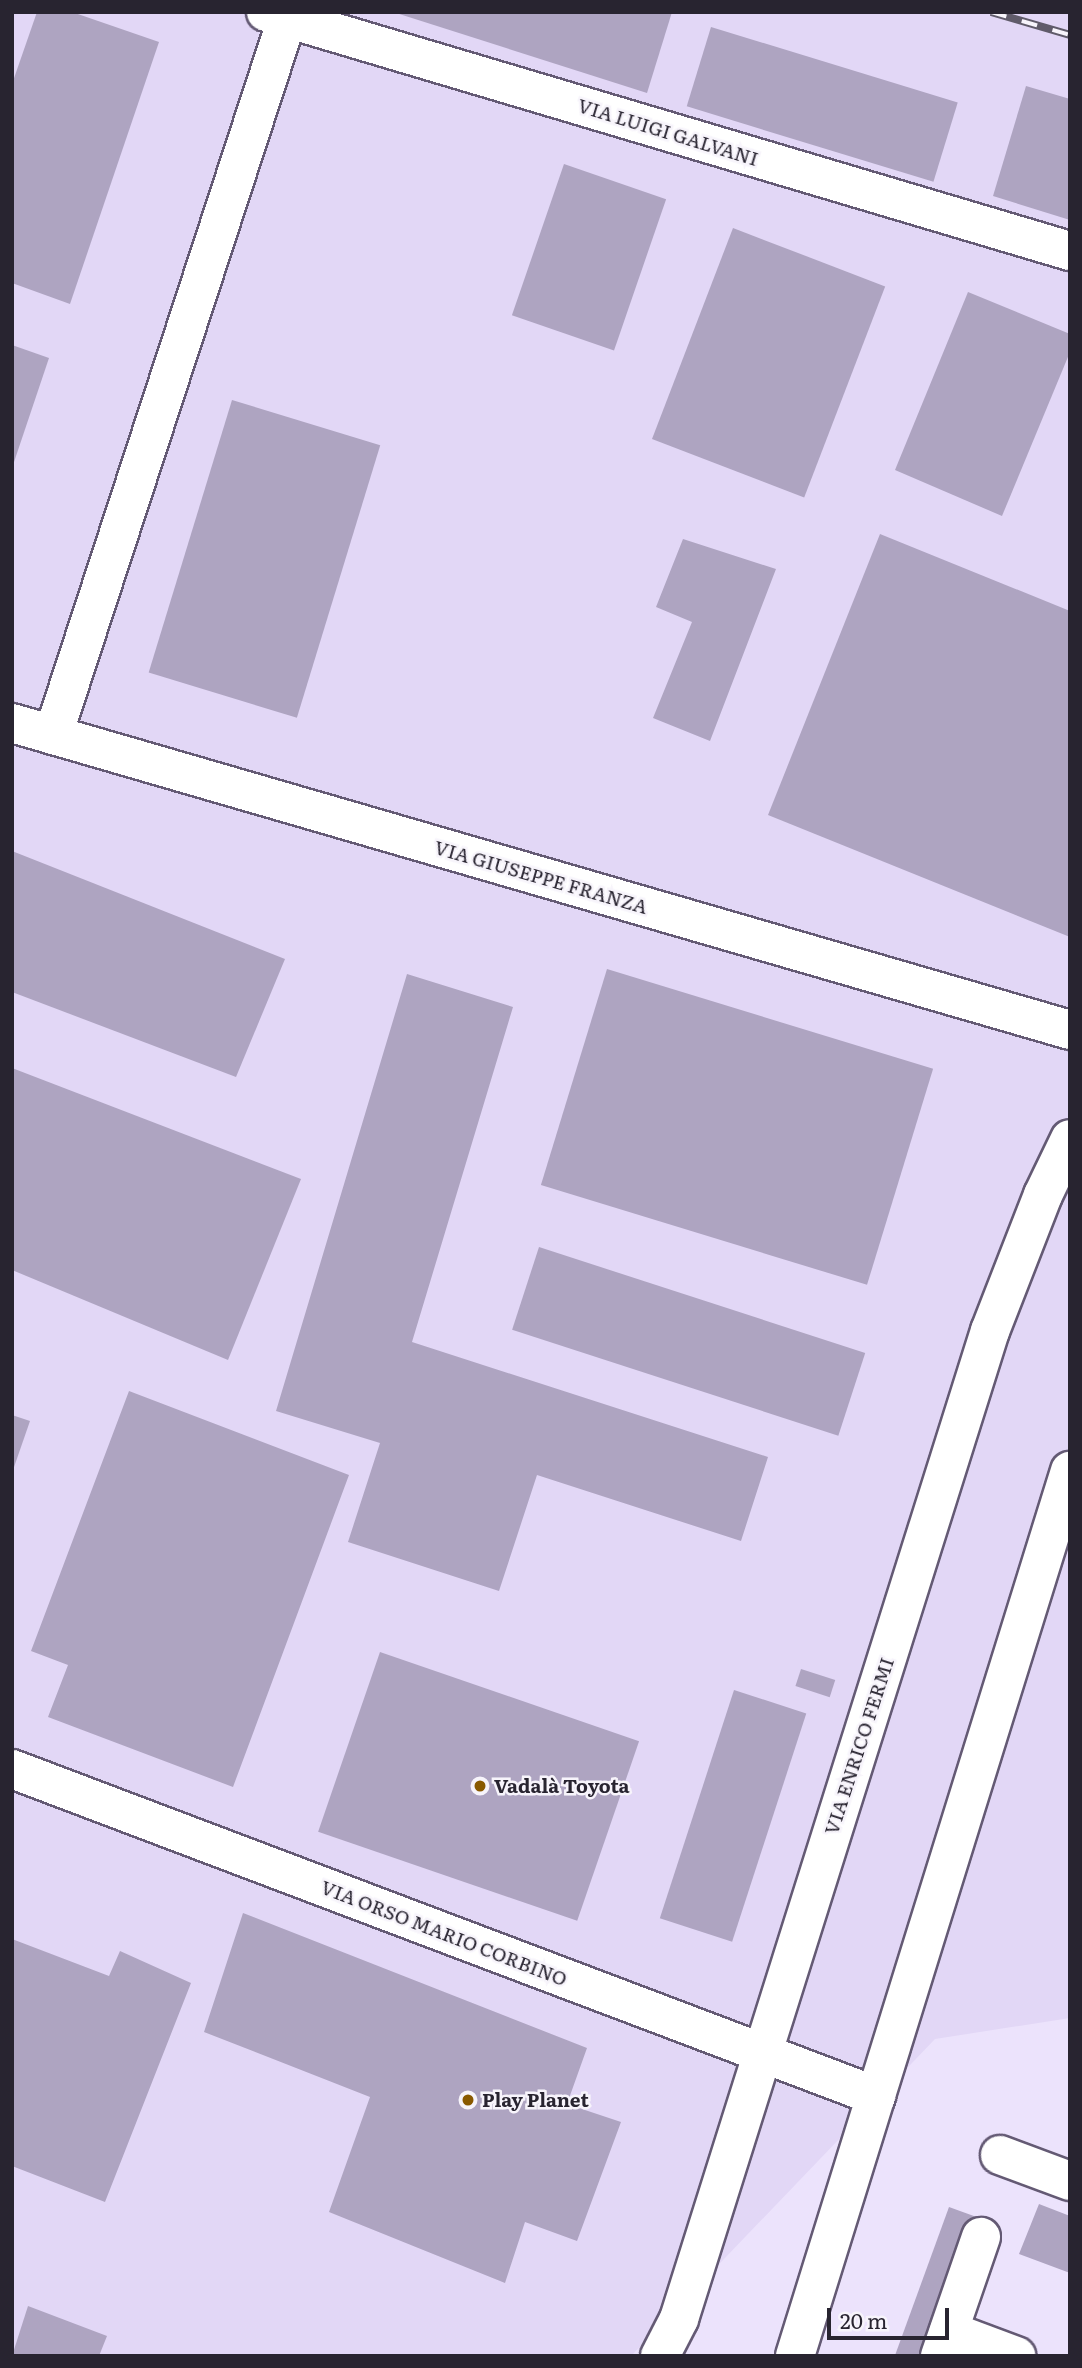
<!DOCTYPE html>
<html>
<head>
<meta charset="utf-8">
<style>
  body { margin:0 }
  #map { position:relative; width:1082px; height:2368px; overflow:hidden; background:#ece3fc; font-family:Literata,serif }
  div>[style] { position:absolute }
  .built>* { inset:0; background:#e2d7f6 }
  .building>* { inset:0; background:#aea4c1; transform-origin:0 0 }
  .roads { filter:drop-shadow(2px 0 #645a74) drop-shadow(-2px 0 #645a74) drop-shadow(0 2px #645a74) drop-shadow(0 -2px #645a74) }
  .street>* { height:38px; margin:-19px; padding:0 19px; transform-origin:19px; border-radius:19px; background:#fff }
  .rail>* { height:8px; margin-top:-4px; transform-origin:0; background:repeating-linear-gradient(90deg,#f7f4fb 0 16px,#605b6a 0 32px); box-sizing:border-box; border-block:2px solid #605b6a }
  .dots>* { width:19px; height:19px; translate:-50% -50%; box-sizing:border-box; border:4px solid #f7f4fb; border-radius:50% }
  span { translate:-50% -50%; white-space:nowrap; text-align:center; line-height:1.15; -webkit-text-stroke:5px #f7f4fb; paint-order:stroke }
  .street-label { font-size:19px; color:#282430 }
  .poi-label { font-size:19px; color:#282430; font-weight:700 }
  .left { translate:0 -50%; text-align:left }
  .frame { position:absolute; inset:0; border:14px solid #282430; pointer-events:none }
  .scale { position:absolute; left:827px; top:2308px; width:122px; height:32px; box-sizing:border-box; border:4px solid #282430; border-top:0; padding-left:9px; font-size:21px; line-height:24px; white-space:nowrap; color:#282430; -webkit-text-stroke:5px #f7f4fb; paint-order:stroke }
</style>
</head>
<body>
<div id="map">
  <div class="built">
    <div style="clip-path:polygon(12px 12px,1070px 12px,1070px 2018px,935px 2039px,631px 2356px,12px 2356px)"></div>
  </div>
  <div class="building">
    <div style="clip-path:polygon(37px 12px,72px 12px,159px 42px,70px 304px,12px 283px,12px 84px)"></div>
    <div style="clip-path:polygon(393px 12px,672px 12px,647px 93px)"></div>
    <div style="left:711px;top:27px;width:258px;height:83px;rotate:17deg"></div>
    <div style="clip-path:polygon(1026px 86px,1070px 99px,1070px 220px,993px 196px)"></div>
    <div style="left:564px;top:164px;width:108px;height:160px;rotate:19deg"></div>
    <div style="left:733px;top:228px;width:163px;height:226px;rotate:21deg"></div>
    <div style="clip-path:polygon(968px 292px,1070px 334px,1070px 352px,1002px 516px,895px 470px)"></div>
    <div style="clip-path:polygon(12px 345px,49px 358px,13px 465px,12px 465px)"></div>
    <div style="left:232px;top:400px;width:155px;height:285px;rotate:17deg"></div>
    <div style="clip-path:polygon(880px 534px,1070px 611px,1070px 937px,768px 815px)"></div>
    <div style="clip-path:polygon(683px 539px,776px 569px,710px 741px,653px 718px,692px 622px,656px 607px)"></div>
    <div style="clip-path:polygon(12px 851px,285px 959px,236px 1077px,12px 992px)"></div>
    <div style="left:607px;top:969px;width:341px;height:226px;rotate:17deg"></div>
    <div style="clip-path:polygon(407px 974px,513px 1007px,412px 1342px,768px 1457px,741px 1541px,537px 1475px,499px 1591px,348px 1542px,380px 1443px,276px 1411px)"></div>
    <div style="clip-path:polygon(12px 1068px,301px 1179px,228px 1360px,12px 1270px)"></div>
    <div style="left:539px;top:1247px;width:343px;height:87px;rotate:18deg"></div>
    <div style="clip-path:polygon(129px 1391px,349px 1475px,233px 1787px,48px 1717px,68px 1665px,31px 1651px)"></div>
    <div style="clip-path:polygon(12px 1415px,30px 1421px,13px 1470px,12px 1470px)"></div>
    <div style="left:380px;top:1652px;width:274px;height:190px;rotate:19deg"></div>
    <div style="left:801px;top:1669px;width:36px;height:18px;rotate:18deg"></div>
    <div style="left:734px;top:1690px;width:76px;height:240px;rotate:18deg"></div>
    <div style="clip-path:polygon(243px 1913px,587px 2048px,567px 2104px,621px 2122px,577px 2241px,525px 2222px,505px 2283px,329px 2212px,370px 2097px,204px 2032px)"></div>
    <div style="clip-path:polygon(12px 1939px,109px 1976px,120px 1951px,191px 1983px,105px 2202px,12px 2166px)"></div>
    <div style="clip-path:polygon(1039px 2204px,1070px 2216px,1070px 2273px,1019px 2254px)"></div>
    <div style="left:949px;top:2207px;width:33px;height:158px;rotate:20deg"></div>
    <div style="clip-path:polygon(28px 2306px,107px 2336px,99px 2356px,12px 2356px)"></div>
  </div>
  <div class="roads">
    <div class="street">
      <div style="left:266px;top:12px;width:839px;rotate:16.56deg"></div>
      <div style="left:12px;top:723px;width:1102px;rotate:16.18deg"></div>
      <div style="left:53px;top:735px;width:753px;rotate:-71.9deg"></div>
      <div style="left:12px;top:1769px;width:924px;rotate:20.73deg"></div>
      <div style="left:1000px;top:2155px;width:75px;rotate:20.4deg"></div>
      <div style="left:949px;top:2331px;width:72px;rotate:20.5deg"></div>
      <div style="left:660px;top:2356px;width:42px;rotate:-62.8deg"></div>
      <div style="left:679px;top:2319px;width:1036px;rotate:-72.53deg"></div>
      <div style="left:990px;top:1331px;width:146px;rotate:-68.7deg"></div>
      <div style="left:1043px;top:1195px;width:62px;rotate:-64.3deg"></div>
      <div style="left:795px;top:2356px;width:927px;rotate:-72.74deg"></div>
      <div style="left:940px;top:2356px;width:126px;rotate:-71deg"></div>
    </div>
  </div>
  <div class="rail">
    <div style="left:991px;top:12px;width:82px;rotate:16.2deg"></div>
  </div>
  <div class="dots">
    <div style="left:480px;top:1786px;background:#895900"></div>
    <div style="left:468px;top:2100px;background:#895900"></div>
  </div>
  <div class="street-label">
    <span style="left:668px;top:132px;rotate:17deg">VIA LUIGI GALVANI</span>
    <span style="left:541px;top:877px;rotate:16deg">VIA GIUSEPPE FRANZA</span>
    <span style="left:859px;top:1746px;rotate:-72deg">VIA ENRICO FERMI</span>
    <span style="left:444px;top:1933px;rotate:21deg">VIA ORSO MARIO CORBINO</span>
  </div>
  <div class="poi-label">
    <span class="left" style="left:494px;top:1786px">Vadalà Toyota</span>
    <span class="left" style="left:482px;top:2100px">Play Planet</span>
  </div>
  <div class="frame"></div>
  <div class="scale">20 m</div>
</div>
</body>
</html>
